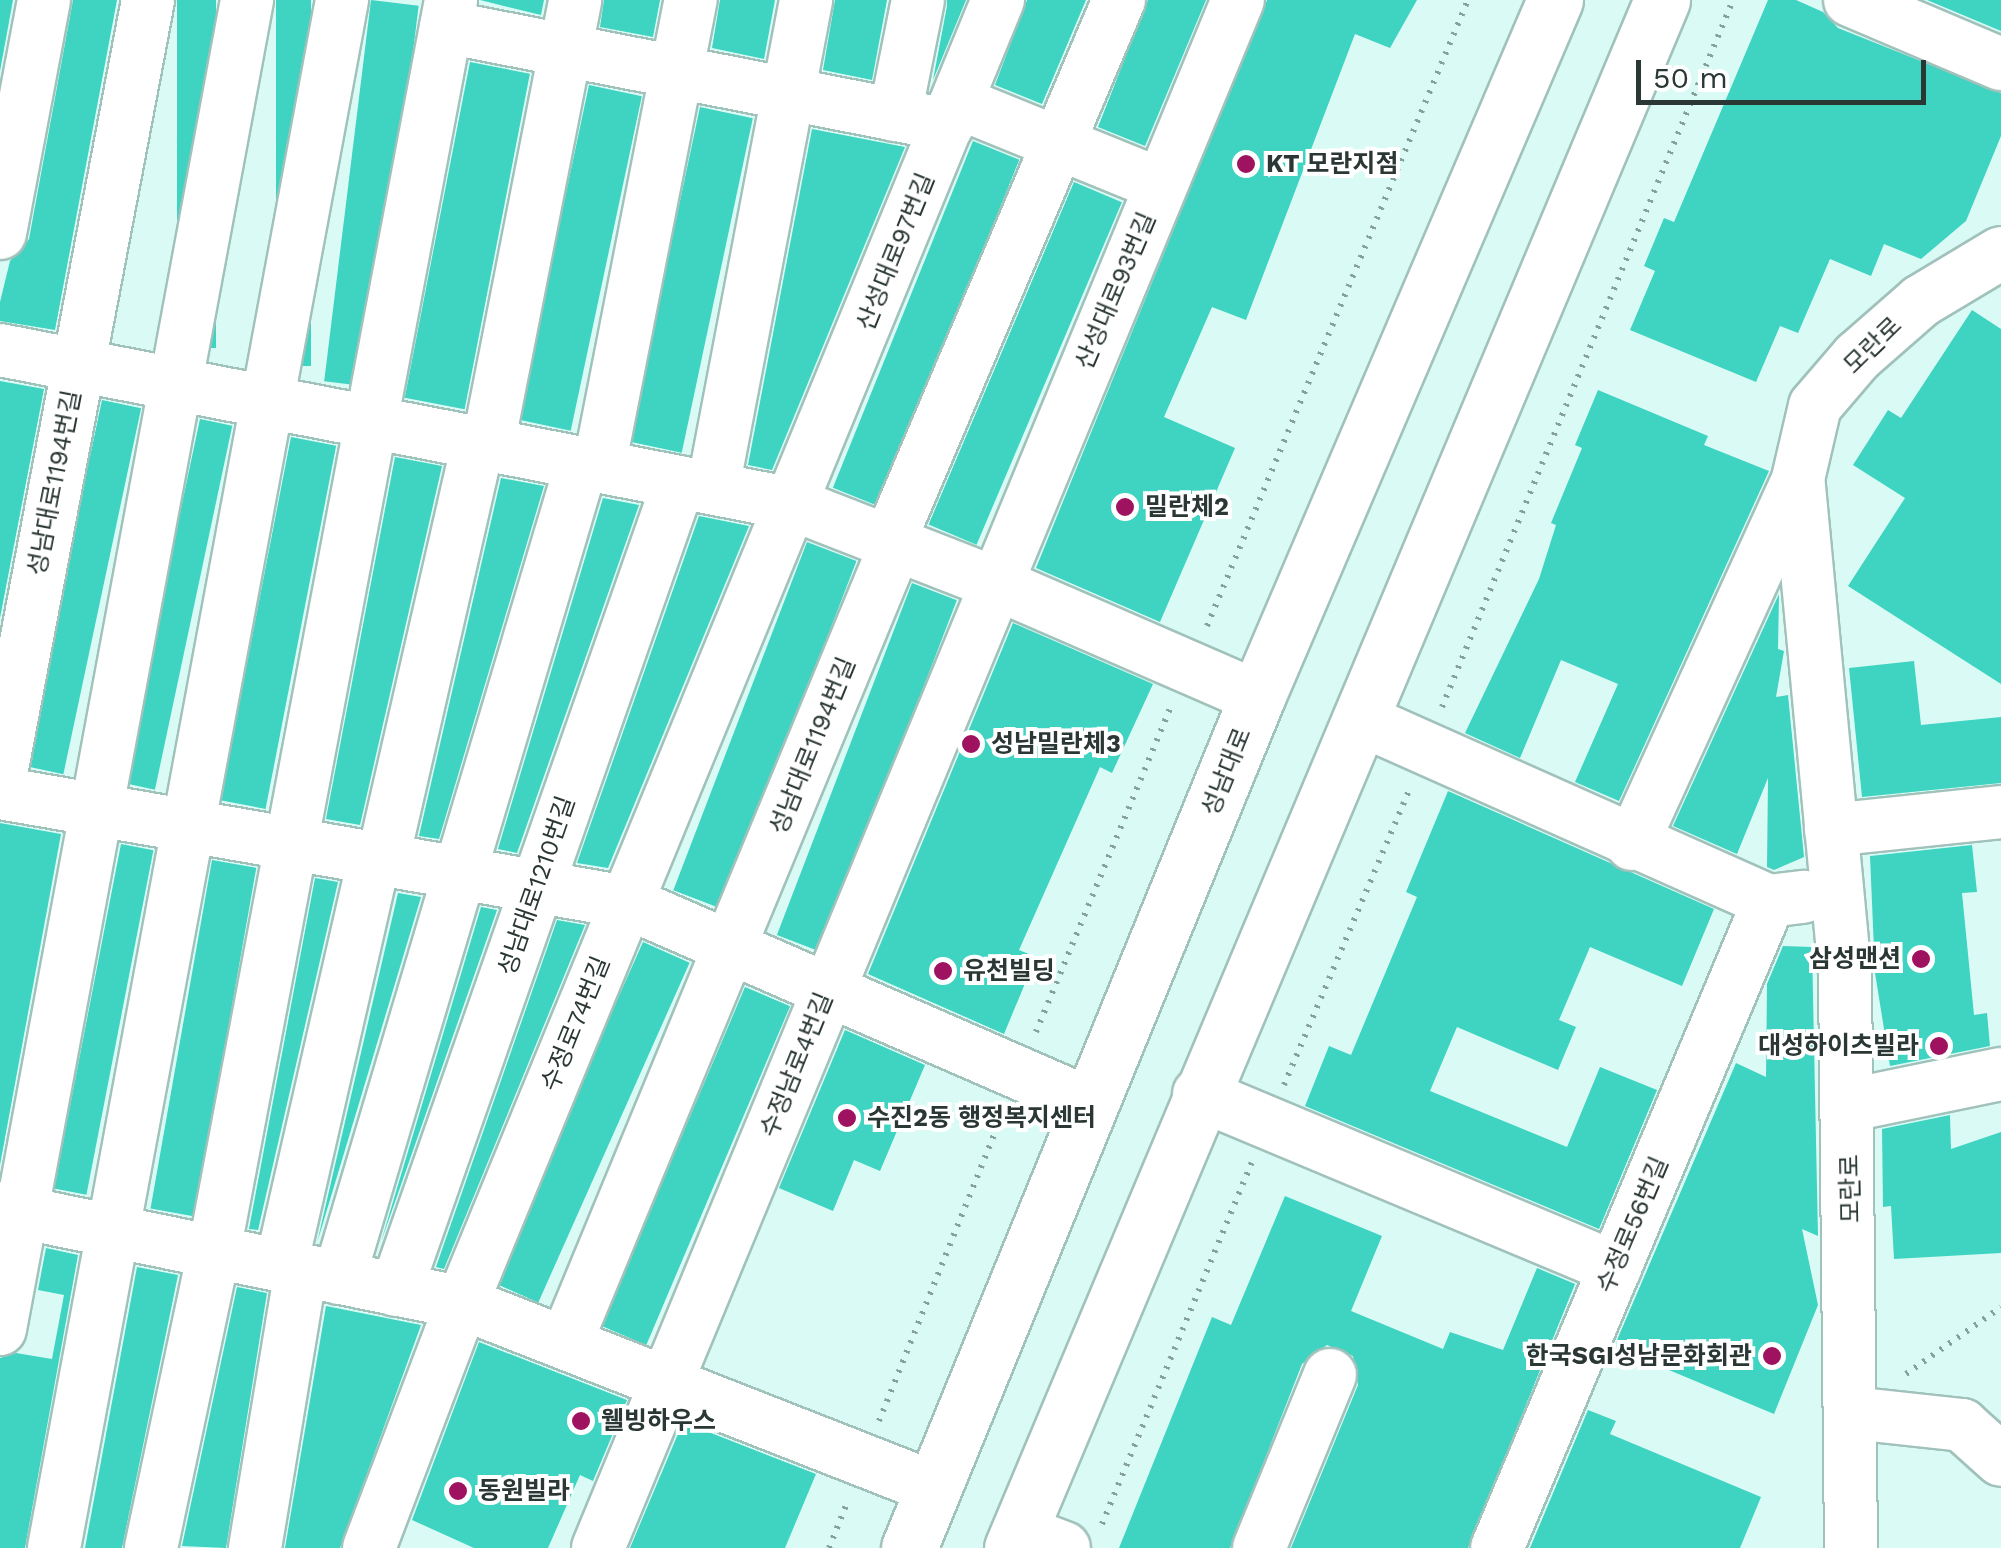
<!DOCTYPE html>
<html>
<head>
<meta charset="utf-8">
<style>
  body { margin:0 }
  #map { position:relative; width:2001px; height:1548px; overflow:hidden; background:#dafbf5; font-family:"Work Sans","Noto Sans KR",sans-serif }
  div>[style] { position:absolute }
  .building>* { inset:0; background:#3fd3c1; transform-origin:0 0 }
  .path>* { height:6px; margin-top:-3px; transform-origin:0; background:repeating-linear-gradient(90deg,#88a09b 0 2.5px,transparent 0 10.5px) }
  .roads { filter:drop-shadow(2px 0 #a1c1bb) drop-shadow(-2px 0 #a1c1bb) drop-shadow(0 2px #a1c1bb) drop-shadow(0 -2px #a1c1bb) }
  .minor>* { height:52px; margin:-26px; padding:0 26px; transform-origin:26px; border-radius:26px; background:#fff }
  .major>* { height:55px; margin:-27.5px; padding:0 27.5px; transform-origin:27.5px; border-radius:27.5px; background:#fff }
  .dots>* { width:28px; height:28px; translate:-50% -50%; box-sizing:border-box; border:5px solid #fff; border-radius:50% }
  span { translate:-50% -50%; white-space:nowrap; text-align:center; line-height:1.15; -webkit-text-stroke:8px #fff; paint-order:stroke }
  .poi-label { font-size:25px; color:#2a3735; font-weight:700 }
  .left { translate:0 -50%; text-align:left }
  .right { translate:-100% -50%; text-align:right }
  .street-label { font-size:25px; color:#2a3735 }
  .scale { position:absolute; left:1636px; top:60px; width:290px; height:45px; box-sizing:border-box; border:5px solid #2a3735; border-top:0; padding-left:12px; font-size:30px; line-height:35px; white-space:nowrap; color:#2a3735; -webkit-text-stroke:8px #fff; paint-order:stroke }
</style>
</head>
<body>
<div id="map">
  <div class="building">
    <div style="clip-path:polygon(0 0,13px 0,0 71px)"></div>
    <div style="clip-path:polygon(73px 0,117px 0,55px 330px,0 321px,0 302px,10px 261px,29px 239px)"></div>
    <div style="left:177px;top:0;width:39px;height:348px"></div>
    <div style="left:276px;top:0;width:35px;height:366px"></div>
    <div style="left:371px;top:0;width:48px;height:384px;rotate:7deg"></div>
    <div style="clip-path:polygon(480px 0,544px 0,541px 15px)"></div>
    <div style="clip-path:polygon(604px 0,660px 0,653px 37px,600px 27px)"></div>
    <div style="clip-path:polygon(720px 0,775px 0,764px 59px,712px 48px)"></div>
    <div style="clip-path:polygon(835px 0,887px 0,872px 80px,823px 70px)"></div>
    <div style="clip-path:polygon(947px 0,966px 0,933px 80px,947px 6px)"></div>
    <div style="clip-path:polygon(1027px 0,1086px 0,1042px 104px,995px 85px)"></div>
    <div style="clip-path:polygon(1148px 0,1206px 0,1145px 146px,1098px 127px)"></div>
    <div style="clip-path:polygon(1267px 0,1417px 0,1390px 48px,1355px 34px,1246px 320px,1212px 307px,1164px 417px,1235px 448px,1160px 622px,1036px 568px)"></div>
    <div style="clip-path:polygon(1768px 0,1796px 0,1823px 12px,1838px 28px,2001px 93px,2001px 136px,1966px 221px,1921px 259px,1884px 244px,1871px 276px,1830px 259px,1798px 333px,1780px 326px,1756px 382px,1630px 330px,1655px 271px,1644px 266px,1664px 218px,1674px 222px)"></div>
    <div style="clip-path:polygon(1927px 0,2001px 0,2001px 31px)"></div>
    <div style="left:470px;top:62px;width:61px;height:342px;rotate:11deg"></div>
    <div style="left:589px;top:85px;width:54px;height:342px;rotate:12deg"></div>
    <div style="left:700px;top:107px;width:54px;height:342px;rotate:12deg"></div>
    <div style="clip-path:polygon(812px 129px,905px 147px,772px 470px,748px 465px)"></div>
    <div style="left:973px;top:141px;width:50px;height:374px;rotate:22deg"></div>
    <div style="left:1074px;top:182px;width:52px;height:372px;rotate:23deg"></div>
    <div style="clip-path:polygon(1972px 310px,2001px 329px,2001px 684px,1848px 586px,1905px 498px,1853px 465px,1888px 410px,1901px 418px)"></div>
    <div style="clip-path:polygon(0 381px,44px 389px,0 618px)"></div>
    <div style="clip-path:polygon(1598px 390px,1708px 436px,1704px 445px,1769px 471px,1619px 801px,1575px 782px,1618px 684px,1561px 660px,1520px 758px,1465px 733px,1539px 579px,1556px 525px,1551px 523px,1582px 448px,1575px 445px)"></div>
    <div style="left:102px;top:400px;width:40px;height:374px;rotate:12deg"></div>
    <div style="left:200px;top:419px;width:33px;height:372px;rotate:12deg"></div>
    <div style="left:291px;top:437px;width:46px;height:370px;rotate:11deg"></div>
    <div style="clip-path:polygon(395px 457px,442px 466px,360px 825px,326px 819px)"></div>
    <div style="clip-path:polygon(501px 478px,544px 486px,439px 839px,419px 836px)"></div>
    <div style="clip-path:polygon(603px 498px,639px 505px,517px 853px,498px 849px)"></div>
    <div style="clip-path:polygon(699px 516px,749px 526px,608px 868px,577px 863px)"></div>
    <div style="left:807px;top:542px;width:53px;height:373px;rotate:21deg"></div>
    <div style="left:912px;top:583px;width:48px;height:377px;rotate:21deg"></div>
    <div style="clip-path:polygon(1779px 594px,1778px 649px,1784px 651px,1776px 697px,1788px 695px,1804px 857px,1774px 870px,1767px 867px,1768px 778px,1737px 854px,1673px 826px)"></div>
    <div style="clip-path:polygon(1013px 623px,1153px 684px,1112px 773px,1100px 767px,1019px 950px,1036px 957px,1004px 1034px,868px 974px)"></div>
    <div style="clip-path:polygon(1914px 661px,1921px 725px,2001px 717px,2001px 783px,1862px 797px,1849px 668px)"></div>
    <div style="clip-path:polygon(1448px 791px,1714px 909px,1682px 986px,1590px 947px,1559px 1020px,1576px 1027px,1558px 1070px,1457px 1027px,1430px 1091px,1567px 1147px,1600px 1067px,1657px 1090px,1599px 1229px,1305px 1106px,1329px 1046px,1351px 1055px,1417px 897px,1406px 892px)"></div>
    <div style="clip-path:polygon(0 823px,61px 834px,0 1165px)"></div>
    <div style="left:121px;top:844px;width:33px;height:351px;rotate:11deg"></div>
    <div style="clip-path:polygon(1972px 845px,1977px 892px,1962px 893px,1974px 1015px,1987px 1013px,1990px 1046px,1890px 1066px,1875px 973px,1870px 856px)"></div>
    <div style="left:212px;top:860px;width:45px;height:354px;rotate:10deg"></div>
    <div style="clip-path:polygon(315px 878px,338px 882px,258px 1230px,249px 1229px)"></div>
    <div style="clip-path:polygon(398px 893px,421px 897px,317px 1243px)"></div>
    <div style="clip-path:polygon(481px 907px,497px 910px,381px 1242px)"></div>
    <div style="clip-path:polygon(557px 920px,585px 925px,444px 1269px,436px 1267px)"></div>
    <div style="left:643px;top:942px;width:51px;height:372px;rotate:24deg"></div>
    <div style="clip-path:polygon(1783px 946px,1812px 947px,1818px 1236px,1802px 1229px,1818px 1305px,1774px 1414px,1614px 1347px,1736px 1063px,1766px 1077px,1767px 984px)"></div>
    <div style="left:745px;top:987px;width:49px;height:368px;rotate:23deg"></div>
    <div style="clip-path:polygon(845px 1030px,925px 1065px,880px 1171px,854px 1160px,833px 1211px,779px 1188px)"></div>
    <div style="clip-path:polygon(1950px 1115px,1951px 1149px,2001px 1132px,2001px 1253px,1894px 1259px,1891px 1206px,1883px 1207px,1882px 1129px)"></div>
    <div style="clip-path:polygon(1285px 1196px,1382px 1236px,1351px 1311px,1443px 1349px,1450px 1332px,1503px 1350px,1537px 1268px,1575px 1284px,1468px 1548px,1291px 1548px,1358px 1385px,1353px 1356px,1327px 1345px,1302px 1364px,1230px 1548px,1119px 1548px,1212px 1317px,1231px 1325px)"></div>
    <div style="clip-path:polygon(46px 1248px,78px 1255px,25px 1548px,0 1548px,0 1358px,16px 1353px,52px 1359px,64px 1295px,38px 1290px)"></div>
    <div style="clip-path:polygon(137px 1267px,178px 1275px,122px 1548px,85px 1548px)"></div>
    <div style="clip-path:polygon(237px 1287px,267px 1293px,226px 1548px,182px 1546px)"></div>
    <div style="clip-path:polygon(326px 1306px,421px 1325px,340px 1548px,285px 1548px)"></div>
    <div style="clip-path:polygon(479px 1342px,627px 1400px,593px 1481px,580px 1475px,548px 1548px,474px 1548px,412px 1520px)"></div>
    <div style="clip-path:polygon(1588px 1410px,1616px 1421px,1610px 1434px,1761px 1497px,1740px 1548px,1530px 1548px)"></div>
    <div style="clip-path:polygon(683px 1422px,816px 1474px,785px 1548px,630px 1548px)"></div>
  </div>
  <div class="path">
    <div style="left:1207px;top:626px;width:678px;rotate:-67.37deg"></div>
    <div style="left:1442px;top:707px;width:765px;rotate:-67.63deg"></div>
    <div style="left:1036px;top:1032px;width:353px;rotate:-67.5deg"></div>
    <div style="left:1284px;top:1085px;width:323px;rotate:-67deg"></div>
    <div style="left:1906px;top:1374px;width:116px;rotate:-35.2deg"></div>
    <div style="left:879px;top:1421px;width:332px;rotate:-68.1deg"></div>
    <div style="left:1102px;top:1524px;width:393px;rotate:-67.5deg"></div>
    <div style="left:829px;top:1548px;width:48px;rotate:-68.2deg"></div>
  </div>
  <div class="roads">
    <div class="minor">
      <div style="left:1850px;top:0;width:164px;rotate:23deg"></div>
      <div style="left:446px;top:27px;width:511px;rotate:11.05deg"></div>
      <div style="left:957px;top:102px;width:220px;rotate:22.1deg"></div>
      <div style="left:895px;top:115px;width:117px;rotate:-78.7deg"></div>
      <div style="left:0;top:233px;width:237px;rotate:-79.3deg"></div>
      <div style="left:0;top:350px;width:807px;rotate:11deg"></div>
      <div style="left:792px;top:504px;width:218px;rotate:21.3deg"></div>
      <div style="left:995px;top:583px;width:286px;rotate:23.5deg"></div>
      <div style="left:488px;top:445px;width:453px;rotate:-78.9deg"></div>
      <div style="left:599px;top:467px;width:476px;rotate:-78.9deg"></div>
      <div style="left:713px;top:488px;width:497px;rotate:-79.2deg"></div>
      <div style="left:889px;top:542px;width:589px;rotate:-67.01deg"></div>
      <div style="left:1360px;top:719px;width:448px;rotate:24deg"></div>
      <div style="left:1769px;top:901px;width:35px;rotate:-7deg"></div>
      <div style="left:0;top:779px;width:793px;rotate:-79.24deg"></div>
      <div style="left:0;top:793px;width:635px;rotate:9.88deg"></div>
      <div style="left:626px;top:902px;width:506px;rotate:23.53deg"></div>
      <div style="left:1831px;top:830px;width:171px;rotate:-6deg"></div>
      <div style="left:1632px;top:844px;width:393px;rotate:-65.5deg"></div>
      <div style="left:382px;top:863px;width:431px;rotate:-77.1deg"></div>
      <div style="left:1199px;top:1094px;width:451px;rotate:22.7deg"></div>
      <div style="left:1850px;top:1105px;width:154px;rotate:-11.6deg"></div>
      <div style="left:0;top:1208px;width:472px;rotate:11.6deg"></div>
      <div style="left:462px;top:1303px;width:507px;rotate:21.4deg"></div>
      <div style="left:281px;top:1266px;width:416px;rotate:-77.1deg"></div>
      <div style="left:339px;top:1278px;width:850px;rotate:-73.4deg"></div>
      <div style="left:396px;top:1290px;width:856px;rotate:-70.7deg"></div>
      <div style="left:0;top:1329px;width:1352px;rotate:-79.47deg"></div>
      <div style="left:566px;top:1342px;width:864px;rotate:-67.53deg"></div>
      <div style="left:1852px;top:1413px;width:111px;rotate:6.2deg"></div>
      <div style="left:1962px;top:1425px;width:52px;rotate:41.9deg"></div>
      <div style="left:1019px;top:1531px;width:48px;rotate:20.7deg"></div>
      <div style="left:54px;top:1548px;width:1575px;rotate:-79.46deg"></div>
      <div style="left:151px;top:1548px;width:303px;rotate:-78deg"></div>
      <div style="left:214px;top:1252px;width:1274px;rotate:-79.28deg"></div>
      <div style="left:255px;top:1548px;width:282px;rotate:-80.6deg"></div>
      <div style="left:369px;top:1548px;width:262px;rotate:-69.2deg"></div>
      <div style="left:462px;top:1303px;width:1409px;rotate:-67.64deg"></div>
      <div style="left:598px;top:1548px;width:1675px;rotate:-67.54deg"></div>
      <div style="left:1259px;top:1548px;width:187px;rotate:-67.7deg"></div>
      <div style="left:1497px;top:1548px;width:702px;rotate:-67.2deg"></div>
      <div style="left:1851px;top:1548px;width:575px;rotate:-90.6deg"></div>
      <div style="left:1845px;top:973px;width:496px;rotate:-95.4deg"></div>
      <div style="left:1798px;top:479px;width:75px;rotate:-76.9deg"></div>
      <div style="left:1815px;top:406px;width:65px;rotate:-49.4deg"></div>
      <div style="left:1857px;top:357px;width:85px;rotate:-41.2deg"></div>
      <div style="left:1921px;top:301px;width:93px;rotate:-31deg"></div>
    </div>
    <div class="major">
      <div style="left:909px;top:1548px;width:919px;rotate:-67.76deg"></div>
      <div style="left:1257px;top:697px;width:758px;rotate:-66.85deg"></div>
      <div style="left:1012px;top:1548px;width:1679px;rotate:-67.22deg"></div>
    </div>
  </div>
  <div class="dots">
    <div style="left:1246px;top:164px;background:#9e125f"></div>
    <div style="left:1125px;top:507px;background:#9e125f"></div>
    <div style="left:971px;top:744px;background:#9e125f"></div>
    <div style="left:1921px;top:959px;background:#9e125f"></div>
    <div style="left:943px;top:971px;background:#9e125f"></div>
    <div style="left:1939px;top:1046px;background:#9e125f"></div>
    <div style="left:847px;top:1118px;background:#9e125f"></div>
    <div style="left:1772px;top:1356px;background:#9e125f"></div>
    <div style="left:581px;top:1421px;background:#9e125f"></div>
    <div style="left:458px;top:1491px;background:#9e125f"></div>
  </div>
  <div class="poi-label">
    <span class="left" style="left:1266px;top:164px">KT 모란지점</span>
    <span class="left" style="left:1145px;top:507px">밀란체2</span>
    <span class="left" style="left:991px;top:744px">성남밀란체3</span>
    <span class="right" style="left:1901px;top:959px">삼성맨션</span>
    <span class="left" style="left:963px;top:971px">유천빌딩</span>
    <span class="right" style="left:1919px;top:1046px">대성하이츠빌라</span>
    <span class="left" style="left:867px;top:1118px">수진2동 행정복지센터</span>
    <span class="right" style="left:1752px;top:1356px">한국SGI성남문화회관</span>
    <span class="left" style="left:601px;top:1421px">웰빙하우스</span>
    <span class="left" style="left:478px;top:1491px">동원빌라</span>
  </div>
  <div class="street-label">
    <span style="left:896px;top:252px;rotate:-68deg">산성대로97번길</span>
    <span style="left:1116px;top:291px;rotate:-67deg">산성대로93번길</span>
    <span style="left:1873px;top:346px;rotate:-44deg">모란로</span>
    <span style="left:55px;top:483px;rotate:-79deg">성남대로1194번길</span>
    <span style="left:813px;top:746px;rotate:-68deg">성남대로1194번길</span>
    <span style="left:1227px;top:772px;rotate:-68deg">성남대로</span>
    <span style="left:537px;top:886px;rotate:-71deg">성남대로1210번길</span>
    <span style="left:576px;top:1024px;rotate:-68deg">수정로74번길</span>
    <span style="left:797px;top:1065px;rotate:-68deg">수정남로4번길</span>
    <span style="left:1851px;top:1189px;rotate:-91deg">모란로</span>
    <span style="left:1633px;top:1225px;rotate:-67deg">수정로56번길</span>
  </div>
  <div class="scale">50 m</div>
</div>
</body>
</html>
